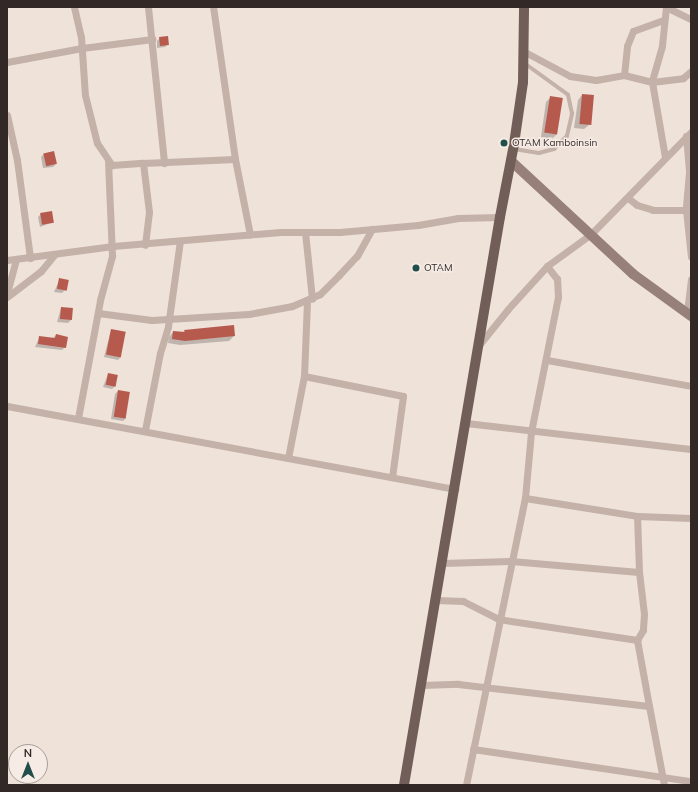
<!DOCTYPE html>
<html>
<head>
<meta charset="utf-8">
<style>
  body { margin:0 }
  #map { position:relative; width:698px; height:792px; overflow:hidden; background:#eee2d9; font-family:Mulish,sans-serif }
  div>[style] { position:absolute }
  .shadow>* { inset:0; background:#0003 }
  .building>* { inset:0; background:#b75a4e; transform-origin:0 0 }
  .lane>* { height:3.5px; margin:-1.75px; padding:0 1.75px; transform-origin:1.75px; border-radius:1.75px; background:#c4b1a7 }
  .street>* { height:7px; margin:-3.5px; padding:0 3.5px; transform-origin:3.5px; border-radius:3.5px; background:#c4b1a7 }
  .secondary>* { height:10px; margin:-5px; padding:0 5px; transform-origin:5px; border-radius:5px; background:#978079 }
  .primary>* { height:10px; margin:-5px; padding:0 5px; transform-origin:5px; border-radius:5px; background:#725e59 }
  .dots>* { width:11px; height:11px; translate:-50% -50%; box-sizing:border-box; border:2px solid #f6ece5; border-radius:50% }
  span { translate:-50% -50%; white-space:nowrap; text-align:center; line-height:1.15; -webkit-text-stroke:3px #f6ece5; paint-order:stroke }
  .poi-label { font-size:10px; color:#322927 }
  .left { translate:0 -50%; text-align:left }
  .frame { position:absolute; inset:0; border:8px solid #322927; pointer-events:none }
  .north { position:absolute; left:8px; top:744px; width:40px; height:40px; box-sizing:border-box; background:#f6ece5; border:1px solid #a89e99; border-radius:50%; rotate:0deg; font-size:11px; font-weight:700; line-height:16px; text-align:center; color:#322927 }
  .north::after { content:''; display:block; margin:auto; width:14px; height:18px; background:#214e4b; clip-path:polygon(50% 0,100% 100%,50% 72%,0 100%) }
</style>
</head>
<body>
<div id="map">
  <div class="shadow">
    <div style="clip-path:polygon(160px 38px,168px 44px,165px 47px,157px 48px,157px 41px)"></div>
    <div style="clip-path:polygon(582px 95px,589px 125px,584px 129px,574px 128px,578px 100px)"></div>
    <div style="clip-path:polygon(551px 97px,557px 134px,552px 139px,541px 137px,546px 102px)"></div>
    <div style="clip-path:polygon(44px 154px,56px 164px,53px 167px,43px 168px,41px 157px)"></div>
    <div style="clip-path:polygon(41px 214px,53px 222px,40px 227px,38px 217px)"></div>
    <div style="clip-path:polygon(60px 279px,65px 290px,62px 293px,54px 292px)"></div>
    <div style="clip-path:polygon(61px 308px,71px 320px,68px 323px,57px 322px)"></div>
    <div style="clip-path:polygon(111px 330px,120px 358px,118px 360px,104px 357px)"></div>
    <div style="clip-path:polygon(185px 330px,234px 336px,229px 341px,180px 345px,168px 343px,169px 337px,173px 332px,182px 333px)"></div>
    <div style="clip-path:polygon(56px 335px,65px 347px,62px 350px,35px 347px,39px 338px,53px 338px)"></div>
    <div style="clip-path:polygon(108px 374px,115px 386px,112px 389px,103px 387px)"></div>
    <div style="clip-path:polygon(118px 391px,126px 418px,123px 421px,111px 419px,115px 394px)"></div>
  </div>
  <div class="building">
    <div style="left:168px;top:36px;width:9px;height:9px;rotate:84deg"></div>
    <div style="left:582px;top:94px;width:12px;height:30px;rotate:5deg"></div>
    <div style="left:550px;top:96px;width:13px;height:37px;rotate:9deg"></div>
    <div style="left:54px;top:151px;width:13px;height:11px;rotate:77deg"></div>
    <div style="left:52px;top:211px;width:12px;height:12px;rotate:81deg"></div>
    <div style="left:59px;top:278px;width:10px;height:11px;rotate:11deg"></div>
    <div style="left:61px;top:307px;width:12px;height:12px;rotate:5deg"></div>
    <div style="clip-path:polygon(234px 325px,235px 336px,185px 341px,172px 339px,173px 331px,185px 332px,184px 330px)"></div>
    <div style="left:111px;top:329px;width:15px;height:26px;rotate:11deg"></div>
    <div style="clip-path:polygon(56px 334px,68px 337px,66px 348px,38px 344px,39px 336px,55px 338px)"></div>
    <div style="left:108px;top:373px;width:10px;height:12px;rotate:11deg"></div>
    <div style="left:118px;top:390px;width:12px;height:27px;rotate:9deg"></div>
  </div>
  <div class="lane">
    <div style="left:514px;top:149px;width:25px;rotate:9deg"></div>
    <div style="left:539px;top:153px;width:16px;rotate:-15deg"></div>
    <div style="left:554px;top:149px;width:18px;rotate:-45deg"></div>
    <div style="left:567px;top:136px;width:23px;rotate:-77deg"></div>
    <div style="left:572px;top:114px;width:19px;rotate:-102deg"></div>
    <div style="left:568px;top:95px;width:53px;rotate:-144.2deg"></div>
  </div>
  <div class="street">
    <div style="left:74px;top:7px;width:31px;rotate:77deg"></div>
    <div style="left:81px;top:37px;width:58px;rotate:86.1deg"></div>
    <div style="left:85px;top:95px;width:49px;rotate:76deg"></div>
    <div style="left:97px;top:143px;width:27px;rotate:56deg"></div>
    <div style="left:112px;top:165px;width:31px;rotate:-4deg"></div>
    <div style="left:143px;top:163px;width:49px;rotate:83deg"></div>
    <div style="left:149px;top:212px;width:33px;rotate:97deg"></div>
    <div style="left:148px;top:7px;width:157px;rotate:84.1deg"></div>
    <div style="left:666px;top:7px;width:39px;rotate:96deg"></div>
    <div style="left:662px;top:46px;width:37px;rotate:106deg"></div>
    <div style="left:652px;top:82px;width:31px;rotate:-7deg"></div>
    <div style="left:683px;top:78px;width:11px;rotate:-41deg"></div>
    <div style="left:666px;top:7px;width:28px;rotate:26deg"></div>
    <div style="left:525px;top:52px;width:51px;rotate:28.1deg"></div>
    <div style="left:570px;top:76px;width:26px;rotate:9deg"></div>
    <div style="left:596px;top:80px;width:28px;rotate:-10deg"></div>
    <div style="left:624px;top:75px;width:29px;rotate:14deg"></div>
    <div style="left:652px;top:82px;width:76px;rotate:80.2deg"></div>
    <div style="left:7px;top:62px;width:76px;rotate:-10.6deg"></div>
    <div style="left:82px;top:48px;width:71px;rotate:-7.3deg"></div>
    <div style="left:624px;top:75px;width:29px;rotate:-84deg"></div>
    <div style="left:627px;top:46px;width:16px;rotate:-68deg"></div>
    <div style="left:633px;top:31px;width:33px;rotate:-20deg"></div>
    <div style="left:7px;top:115px;width:46px;rotate:77.5deg"></div>
    <div style="left:17px;top:160px;width:99px;rotate:82.4deg"></div>
    <div style="left:686px;top:136px;width:36px;rotate:85deg"></div>
    <div style="left:689px;top:172px;width:38px;rotate:95deg"></div>
    <div style="left:686px;top:210px;width:47px;rotate:83.9deg"></div>
    <div style="left:235px;top:159px;width:77px;rotate:78.8deg"></div>
    <div style="left:143px;top:163px;width:92px;rotate:-2.5deg"></div>
    <div style="left:235px;top:159px;width:154px;rotate:-98.2deg"></div>
    <div style="left:628px;top:198px;width:11px;rotate:38deg"></div>
    <div style="left:637px;top:205px;width:17px;rotate:17deg"></div>
    <div style="left:653px;top:210px;width:33px"></div>
    <div style="left:305px;top:232px;width:67px;rotate:84deg"></div>
    <div style="left:7px;top:260px;width:107px;rotate:-7.5deg"></div>
    <div style="left:113px;top:246px;width:168px;rotate:-4.8deg"></div>
    <div style="left:280px;top:232px;width:60px"></div>
    <div style="left:340px;top:232px;width:78px;rotate:-5.1deg"></div>
    <div style="left:418px;top:225px;width:41px;rotate:-9.9deg"></div>
    <div style="left:458px;top:218px;width:42px;rotate:-1.4deg"></div>
    <div style="left:7px;top:293px;width:35px;rotate:-75deg"></div>
    <div style="left:7px;top:297px;width:43px;rotate:-37.4deg"></div>
    <div style="left:41px;top:271px;width:21px;rotate:-51deg"></div>
    <div style="left:687px;top:312px;width:33px;rotate:-83deg"></div>
    <div style="left:98px;top:313px;width:54px;rotate:7.4deg"></div>
    <div style="left:152px;top:320px;width:97px;rotate:-3.5deg"></div>
    <div style="left:249px;top:314px;width:44px;rotate:-10.5deg"></div>
    <div style="left:292px;top:306px;width:30px;rotate:-23deg"></div>
    <div style="left:320px;top:294px;width:27px;rotate:-45deg"></div>
    <div style="left:339px;top:275px;width:26px;rotate:-47deg"></div>
    <div style="left:357px;top:256px;width:31px;rotate:-61deg"></div>
    <div style="left:479px;top:345px;width:46px;rotate:-51.1deg"></div>
    <div style="left:508px;top:309px;width:58px;rotate:-47.8deg"></div>
    <div style="left:547px;top:266px;width:54px;rotate:-36deg"></div>
    <div style="left:591px;top:234px;width:143px;rotate:-45.6deg"></div>
    <div style="left:547px;top:360px;width:146px;rotate:10.2deg"></div>
    <div style="left:304px;top:376px;width:101px;rotate:11.4deg"></div>
    <div style="left:403px;top:396px;width:82px;rotate:97.7deg"></div>
    <div style="left:7px;top:406px;width:456px;rotate:10.5deg"></div>
    <div style="left:78px;top:418px;width:120px;rotate:-79.4deg"></div>
    <div style="left:100px;top:300px;width:46px;rotate:-74.7deg"></div>
    <div style="left:112px;top:256px;width:94px;rotate:-92.4deg"></div>
    <div style="left:466px;top:423px;width:226px;rotate:6.6deg"></div>
    <div style="left:145px;top:430px;width:78px;rotate:-79deg"></div>
    <div style="left:160px;top:353px;width:28px;rotate:-73deg"></div>
    <div style="left:168px;top:326px;width:86px;rotate:-82deg"></div>
    <div style="left:288px;top:458px;width:84px;rotate:-79deg"></div>
    <div style="left:304px;top:376px;width:75px;rotate:-87.7deg"></div>
    <div style="left:525px;top:498px;width:113px;rotate:9.1deg"></div>
    <div style="left:442px;top:563px;width:69px;rotate:-1.7deg"></div>
    <div style="left:511px;top:561px;width:128px;rotate:4.9deg"></div>
    <div style="left:639px;top:572px;width:42px;rotate:83.2deg"></div>
    <div style="left:644px;top:614px;width:16px;rotate:94deg"></div>
    <div style="left:643px;top:630px;width:12px;rotate:121deg"></div>
    <div style="left:637px;top:640px;width:67px;rotate:79.7deg"></div>
    <div style="left:639px;top:572px;width:56px;rotate:-92deg"></div>
    <div style="left:637px;top:516px;width:54px;rotate:2.1deg"></div>
    <div style="left:436px;top:600px;width:27px;rotate:2deg"></div>
    <div style="left:463px;top:601px;width:39px;rotate:27deg"></div>
    <div style="left:498px;top:619px;width:141px;rotate:8.6deg"></div>
    <div style="left:422px;top:685px;width:36px;rotate:-2deg"></div>
    <div style="left:458px;top:684px;width:192px;rotate:6.6deg"></div>
    <div style="left:649px;top:706px;width:80px;rotate:79.2deg"></div>
    <div style="left:473px;top:749px;width:220px;rotate:8.4deg"></div>
    <div style="left:466px;top:785px;width:293px;rotate:-78.4deg"></div>
    <div style="left:525px;top:498px;width:66px;rotate:-84.8deg"></div>
    <div style="left:531px;top:432px;width:138px;rotate:-78.7deg"></div>
    <div style="left:558px;top:297px;width:18px;rotate:-93deg"></div>
    <div style="left:557px;top:279px;width:16px;rotate:-128deg"></div>
  </div>
  <div class="secondary">
    <div style="left:511px;top:161px;width:166px;rotate:42.8deg"></div>
    <div style="left:633px;top:274px;width:72px;rotate:35.9deg"></div>
  </div>
  <div class="primary">
    <div style="left:404px;top:785px;width:576px;rotate:-80.41deg"></div>
    <div style="left:500px;top:217px;width:74px;rotate:-79.1deg"></div>
    <div style="left:514px;top:144px;width:63px;rotate:-81.7deg"></div>
    <div style="left:523px;top:82px;width:75px;rotate:-89.2deg"></div>
  </div>
  <div class="dots">
    <div style="left:504px;top:143px;background:#214e4b"></div>
    <div style="left:416px;top:268px;background:#214e4b"></div>
  </div>
  <div class="poi-label">
    <span class="left" style="left:512px;top:143px">OTAM Kamboinsin</span>
    <span class="left" style="left:424px;top:268px">OTAM</span>
  </div>
  <div class="frame"></div>
  <div class="north">N</div>
</div>
</body>
</html>
